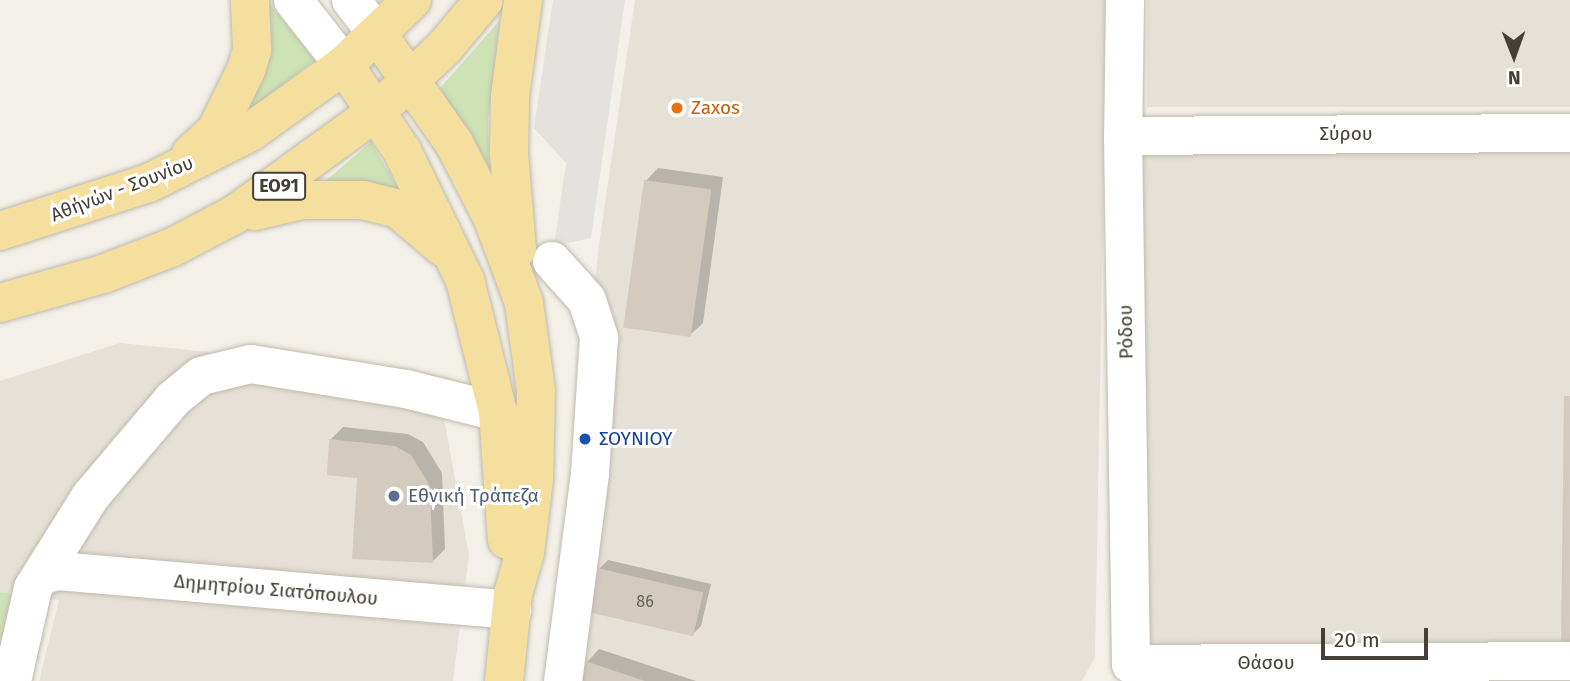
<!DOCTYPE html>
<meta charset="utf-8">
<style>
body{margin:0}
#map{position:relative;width:1570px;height:681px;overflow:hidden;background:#f2f0e8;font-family:"Fira Sans",sans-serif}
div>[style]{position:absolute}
.residential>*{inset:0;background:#e6e1d7;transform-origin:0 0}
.green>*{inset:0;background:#cde3b5}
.parking>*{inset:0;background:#e4e2df}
.shadow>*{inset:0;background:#0003}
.building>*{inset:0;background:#d3cbbe;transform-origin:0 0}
.roads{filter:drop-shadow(0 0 2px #c0baae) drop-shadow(0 0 2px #c0baae)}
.minor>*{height:38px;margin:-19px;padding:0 19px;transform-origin:19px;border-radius:19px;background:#fff}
.major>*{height:38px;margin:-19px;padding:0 19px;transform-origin:19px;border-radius:19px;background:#f5df9e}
.dots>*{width:19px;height:19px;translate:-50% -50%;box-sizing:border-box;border:4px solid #fff;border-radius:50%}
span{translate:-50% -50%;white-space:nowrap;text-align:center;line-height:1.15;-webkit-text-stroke:6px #fff;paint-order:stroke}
.number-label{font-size:16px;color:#686359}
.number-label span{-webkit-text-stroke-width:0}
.shield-label span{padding:2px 5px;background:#fff;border:2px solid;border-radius:5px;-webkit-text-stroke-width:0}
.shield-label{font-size:18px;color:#454037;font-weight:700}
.food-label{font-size:19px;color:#c56008}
.left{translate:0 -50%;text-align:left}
.street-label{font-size:19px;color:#454037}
.transit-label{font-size:19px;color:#164399}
.service-label{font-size:19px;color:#4e5e75}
.north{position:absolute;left:1479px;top:21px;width:70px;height:70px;-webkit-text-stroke:5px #fff;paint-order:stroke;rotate:179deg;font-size:19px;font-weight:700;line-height:28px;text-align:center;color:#454037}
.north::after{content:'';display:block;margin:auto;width:24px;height:32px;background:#454037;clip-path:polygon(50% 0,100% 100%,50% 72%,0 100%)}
.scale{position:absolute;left:1321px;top:628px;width:107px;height:32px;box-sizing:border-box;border:4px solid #454037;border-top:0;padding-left:9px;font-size:21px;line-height:24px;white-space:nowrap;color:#454037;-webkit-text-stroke:5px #fff;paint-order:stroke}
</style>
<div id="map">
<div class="residential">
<i style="clip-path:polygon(635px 0,1107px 0,1095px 657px,1082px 681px,548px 681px,600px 237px)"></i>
<i style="left:1147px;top:0;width:423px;height:107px"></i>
<i style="left:1570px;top:133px;width:515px;height:447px;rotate:90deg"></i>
<i style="clip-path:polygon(120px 343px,436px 375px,469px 555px,453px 681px,39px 681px,59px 600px,0 592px,0 381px)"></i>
</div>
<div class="green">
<i style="clip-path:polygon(269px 3px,315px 60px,232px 123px)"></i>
<i style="clip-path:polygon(500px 20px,488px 121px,490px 181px,440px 88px)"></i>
<i style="clip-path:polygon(371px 142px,402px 195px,324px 182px)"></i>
<i style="clip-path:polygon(0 592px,16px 594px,0 657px)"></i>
</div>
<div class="parking">
<i style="clip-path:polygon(553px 0,625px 0,591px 238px,554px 246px,566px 163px,534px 128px)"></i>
</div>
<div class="shadow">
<i style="clip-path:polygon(658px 168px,723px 177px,703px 323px,690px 335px,646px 181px)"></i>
<i style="clip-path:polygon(343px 427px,408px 434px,423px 442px,442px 473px,445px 549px,433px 561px,330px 440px)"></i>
<i style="clip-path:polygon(608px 560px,711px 584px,701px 626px,692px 635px,599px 569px)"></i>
<i style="clip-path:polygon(599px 649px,696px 681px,580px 681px,587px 662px)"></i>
</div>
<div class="building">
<i style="left:644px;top:180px;width:68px;height:149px;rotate:8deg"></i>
<i style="clip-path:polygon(1564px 396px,1570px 396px,1570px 648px,1561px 648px)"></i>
<i style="clip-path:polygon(329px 439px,395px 446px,411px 455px,430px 486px,433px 563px,352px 559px,357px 478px,327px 475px)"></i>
<i style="left:597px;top:568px;width:109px;height:45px;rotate:13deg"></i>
<i style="clip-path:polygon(585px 661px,645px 681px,578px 681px)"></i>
</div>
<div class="roads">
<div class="minor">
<i style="left:293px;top:0;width:83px;rotate:51.9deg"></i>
<i style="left:351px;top:0;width:44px;rotate:52.4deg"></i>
<i style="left:1125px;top:0;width:136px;rotate:90.8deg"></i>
<i style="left:1123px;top:136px;width:528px;rotate:89.13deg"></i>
<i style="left:1123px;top:136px;width:447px;rotate:-0.4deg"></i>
<i style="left:552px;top:261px;width:52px;rotate:48.1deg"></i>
<i style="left:587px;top:300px;width:40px;rotate:72deg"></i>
<i style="left:599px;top:338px;width:136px;rotate:93.8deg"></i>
<i style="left:590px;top:474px;width:209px;rotate:97.4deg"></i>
<i style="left:42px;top:575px;width:16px;rotate:-14deg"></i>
<i style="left:58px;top:571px;width:456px;rotate:4.9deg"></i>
<i style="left:1131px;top:664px;width:439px;rotate:-0.4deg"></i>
<i style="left:12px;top:681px;width:95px;rotate:-77.3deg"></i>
<i style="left:33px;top:588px;width:107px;rotate:-57.9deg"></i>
<i style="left:90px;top:497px;width:128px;rotate:-49.7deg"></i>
<i style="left:173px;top:399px;width:36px;rotate:-39deg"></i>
<i style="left:201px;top:376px;width:51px;rotate:-13.5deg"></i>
<i style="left:251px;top:364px;width:157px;rotate:9.2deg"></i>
<i style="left:406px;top:389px;width:95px;rotate:14deg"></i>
</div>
<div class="major">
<i style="left:378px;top:35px;width:132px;rotate:54.9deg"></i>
<i style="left:454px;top:143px;width:85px;rotate:62.8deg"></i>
<i style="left:493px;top:219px;width:90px;rotate:69.7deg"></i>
<i style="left:524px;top:303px;width:89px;rotate:82.2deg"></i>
<i style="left:536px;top:391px;width:88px;rotate:91.3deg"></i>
<i style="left:534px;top:479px;width:74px;rotate:97deg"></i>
<i style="left:525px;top:552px;width:44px;rotate:105.9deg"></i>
<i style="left:513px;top:594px;width:87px;rotate:95.9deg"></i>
<i style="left:344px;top:65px;width:104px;rotate:56deg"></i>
<i style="left:402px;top:151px;width:144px;rotate:64deg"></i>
<i style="left:465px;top:280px;width:136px;rotate:76deg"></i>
<i style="left:498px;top:412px;width:128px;rotate:86deg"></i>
<i style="left:191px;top:154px;width:34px;rotate:-43deg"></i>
<i style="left:216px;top:131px;width:68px;rotate:-63.8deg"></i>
<i style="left:246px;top:70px;width:21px;rotate:-73deg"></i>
<i style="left:252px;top:50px;width:50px;rotate:-92.3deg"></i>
<i style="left:255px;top:211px;width:48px;rotate:-13.2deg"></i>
<i style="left:302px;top:200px;width:61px"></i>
<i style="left:363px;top:200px;width:36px;rotate:14deg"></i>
<i style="left:398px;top:209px;width:60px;rotate:40.3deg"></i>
<i style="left:0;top:231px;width:157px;rotate:-17.9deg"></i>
<i style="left:149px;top:183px;width:112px;rotate:-26.6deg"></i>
<i style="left:249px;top:133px;width:117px;rotate:-35.6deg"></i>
<i style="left:344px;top:65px;width:94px;rotate:-43.7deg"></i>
<i style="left:517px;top:249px;width:96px;rotate:-94.8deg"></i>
<i style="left:509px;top:153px;width:57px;rotate:-89deg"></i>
<i style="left:510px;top:96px;width:97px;rotate:-82.3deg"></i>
<i style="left:0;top:303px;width:107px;rotate:-15.7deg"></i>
<i style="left:103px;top:274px;width:75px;rotate:-21.1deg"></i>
<i style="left:173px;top:247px;width:69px;rotate:-27.7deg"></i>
<i style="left:234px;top:215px;width:175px;rotate:-36deg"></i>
<i style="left:376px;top:112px;width:93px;rotate:-43.3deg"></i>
<i style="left:444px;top:48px;width:62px;rotate:-50.2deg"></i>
</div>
</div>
<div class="dots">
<i style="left:677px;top:108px;background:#e8710a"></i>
<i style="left:585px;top:439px;background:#1a4fb4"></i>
<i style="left:394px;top:496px;background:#5c6f8a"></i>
</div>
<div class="number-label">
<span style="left:645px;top:602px">86</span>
</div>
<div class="shield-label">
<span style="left:279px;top:186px">ΕΟ91</span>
</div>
<div class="food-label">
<span class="left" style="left:691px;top:108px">Zaxos</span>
</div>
<div class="street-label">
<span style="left:1346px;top:134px">Σύρου</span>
<span style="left:122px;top:189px;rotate:-21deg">Αθήνών - Σουνίου</span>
<span style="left:1126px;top:332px;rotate:-91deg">Ρόδου</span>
<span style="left:276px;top:590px;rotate:5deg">Δημητρίου Σιατόπουλου</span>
<span style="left:1266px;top:663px">Θάσου</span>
</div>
<div class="transit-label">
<span class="left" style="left:599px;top:439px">ΣΟΥΝΙΟΥ</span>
</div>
<div class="service-label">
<span class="left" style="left:408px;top:496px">Εθνική Τράπεζα</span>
</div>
<div class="north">N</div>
<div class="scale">20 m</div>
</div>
